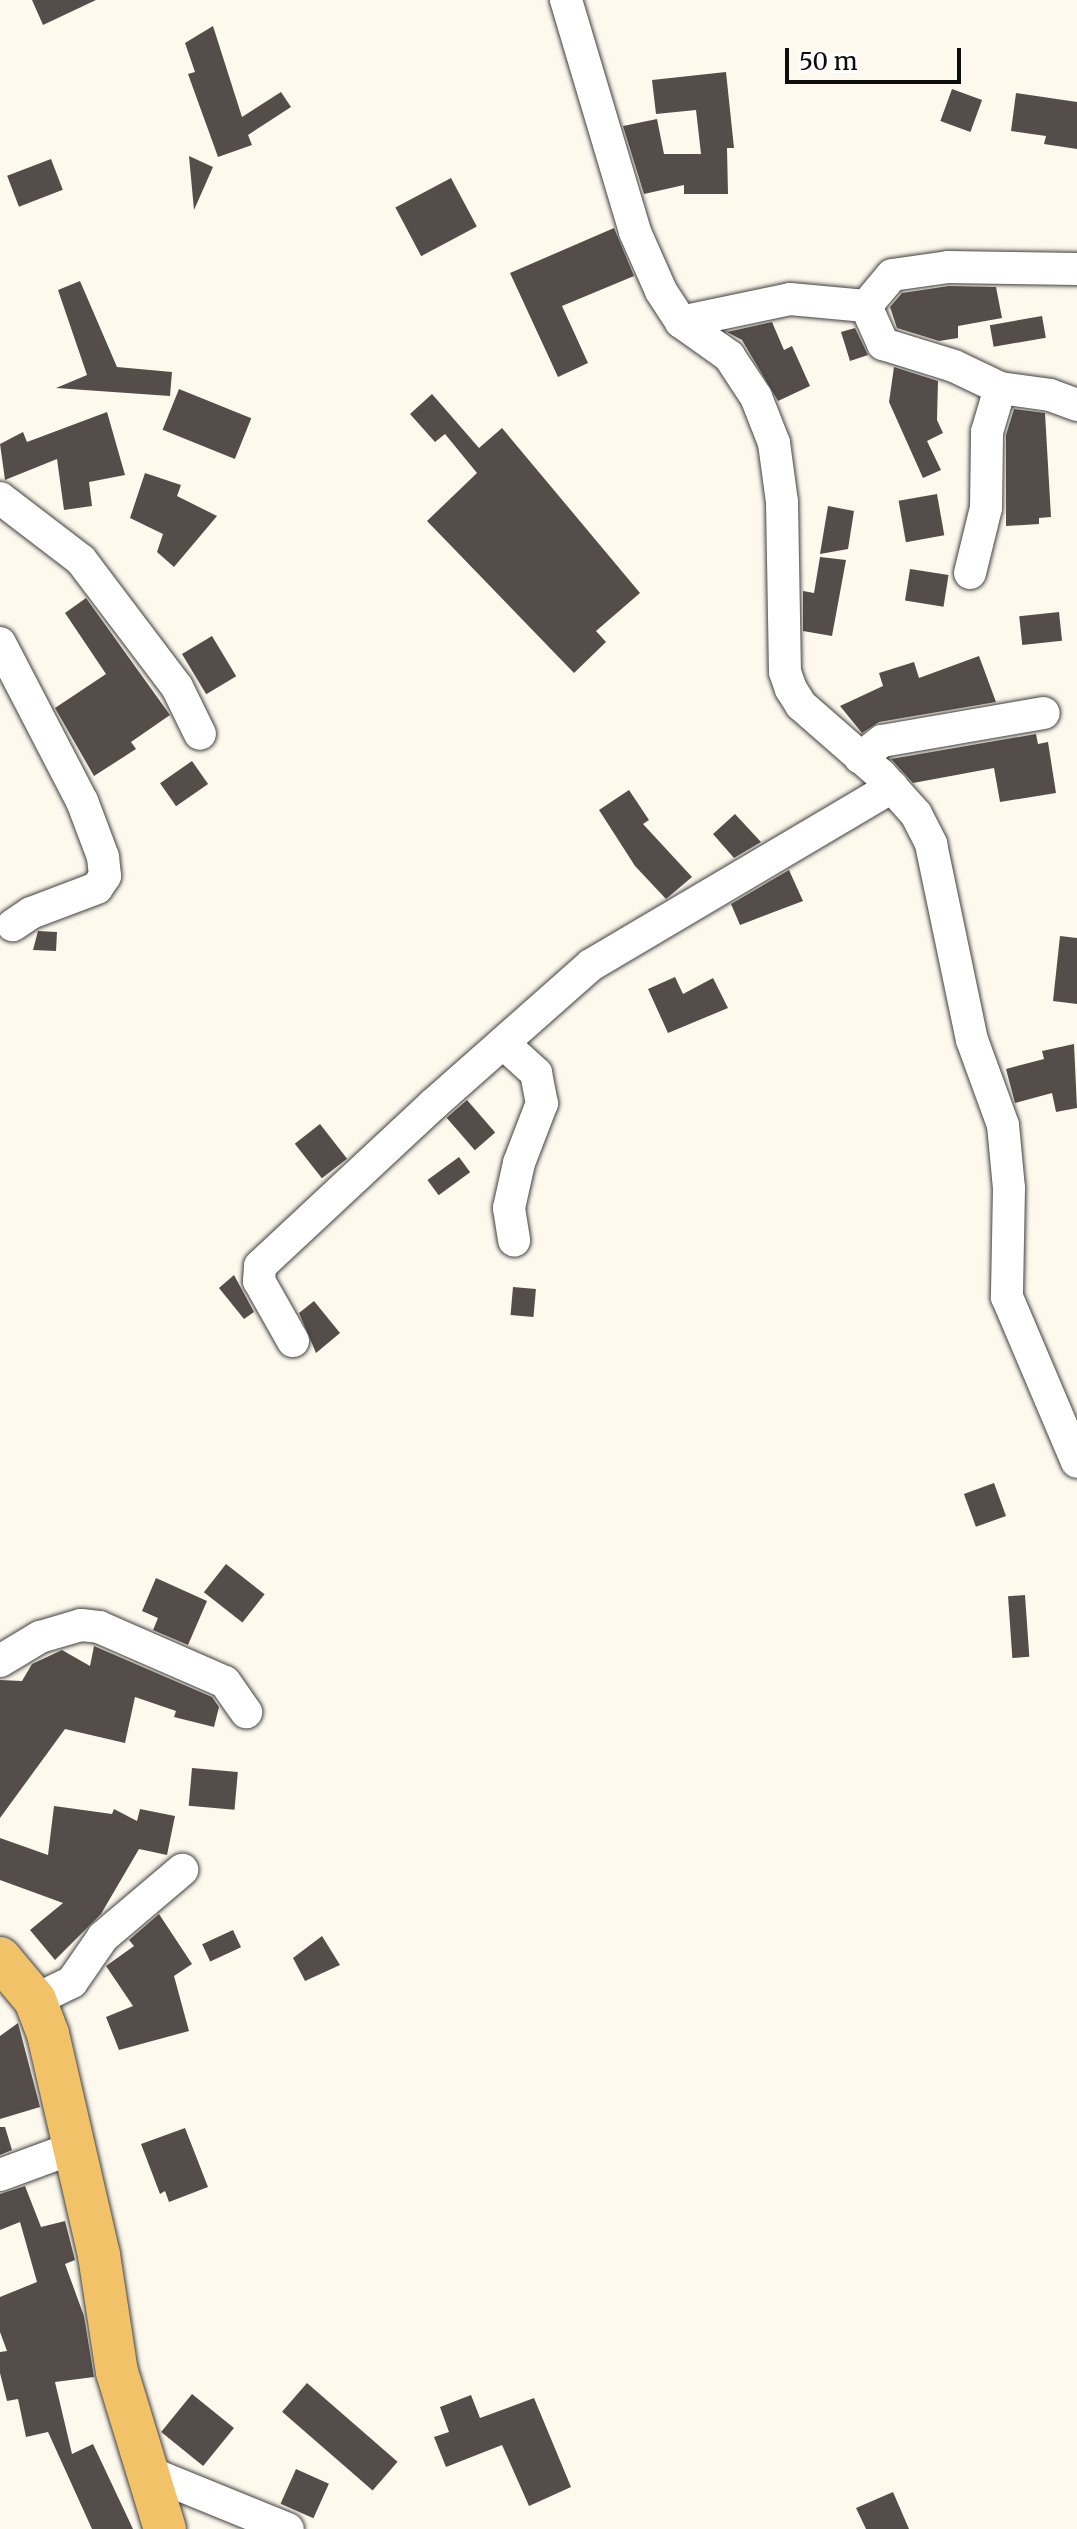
<!DOCTYPE html>
<style>
body{margin:0}
#map{position:relative;width:1077px;height:2529px;overflow:hidden;background:#fef9ed;font-family:Merriweather,serif}
div>[style]{position:absolute}
.building>*{inset:0;background:#554d4a;transform-origin:0 0}
.roads{filter:drop-shadow(0 0 2px #404040) drop-shadow(0 0 2px #404040)}
.minor>*{height:32px;margin:-16px;padding:0 16px;transform-origin:16px;border-radius:16px;background:#fff}
.major>*{height:42px;margin:-21px;padding:0 21px;transform-origin:21px;border-radius:21px;background:#f2c269}
span{translate:-50% -50%;white-space:nowrap;text-align:center;line-height:1.15;-webkit-text-stroke:8px #fff;paint-order:stroke}
.scale{position:absolute;left:785px;top:48px;width:176px;height:36px;box-sizing:border-box;border:4px solid #0d0d0d;border-top:0;padding-left:10px;font-size:24px;line-height:28px;white-space:nowrap;color:#0d0d0d;-webkit-text-stroke:6px #fff;paint-order:stroke}
</style>
<div id="map">
<div class="building">
<i style="clip-path:polygon(32px 0,96px 0,43px 25px)"></i>
<i style="clip-path:polygon(213px 26px,242px 117px,281px 92px,291px 107px,248px 135px,252px 145px,218px 157px,188px 74px,195px 72px,185px 43px)"></i>
<i style="clip-path:polygon(726px 72px,734px 148px,727px 148px,728px 194px,684px 194px,684px 185px,644px 194px,623px 126px,657px 119px,664px 154px,701px 154px,696px 110px,656px 114px,652px 80px)"></i>
<i style="left:952px;top:89px;width:32px;height:34px;rotate:20deg"></i>
<i style="clip-path:polygon(1016px 93px,1077px 102px,1077px 149px,1044px 144px,1046px 136px,1011px 131px)"></i>
<i style="clip-path:polygon(189px 156px,213px 167px,194px 210px)"></i>
<i style="left:51px;top:159px;width:33px;height:47px;rotate:69deg"></i>
<i style="left:451px;top:178px;width:55px;height:63px;rotate:62deg"></i>
<i style="clip-path:polygon(614px 228px,634px 276px,562px 306px,588px 363px,558px 377px,510px 273px)"></i>
<i style="clip-path:polygon(80px 281px,117px 367px,172px 372px,170px 396px,56px 388px,87px 375px,58px 290px)"></i>
<i style="clip-path:polygon(949px 286px,996px 287px,1002px 318px,958px 326px,958px 338px,939px 341px,897px 328px,890px 307px,902px 293px)"></i>
<i style="left:1042px;top:316px;width:22px;height:53px;rotate:80deg"></i>
<i style="clip-path:polygon(772px 322px,784px 350px,792px 346px,810px 386px,778px 401px,742px 340px,727px 332px)"></i>
<i style="clip-path:polygon(855px 328px,868px 355px,850px 361px,841px 332px)"></i>
<i style="clip-path:polygon(894px 367px,938px 381px,937px 420px,943px 433px,927px 441px,941px 470px,923px 478px,889px 402px)"></i>
<i style="left:179px;top:389px;width:78px;height:44px;rotate:22deg"></i>
<i style="clip-path:polygon(432px 394px,479px 448px,502px 428px,640px 593px,596px 631px,606px 642px,574px 673px,427px 521px,477px 473px,445px 434px,435px 442px,410px 414px)"></i>
<i style="clip-path:polygon(1014px 409px,1045px 413px,1051px 517px,1039px 518px,1039px 524px,1006px 526px,1006px 435px)"></i>
<i style="clip-path:polygon(107px 412px,125px 475px,89px 482px,92px 506px,64px 510px,57px 459px,5px 480px,0 444px,23px 432px,27px 442px)"></i>
<i style="clip-path:polygon(145px 473px,181px 485px,177px 496px,217px 516px,174px 567px,157px 552px,163px 534px,130px 518px)"></i>
<i style="left:937px;top:494px;width:42px;height:39px;rotate:80deg"></i>
<i style="clip-path:polygon(828px 506px,854px 511px,848px 549px,820px 554px)"></i>
<i style="clip-path:polygon(820px 557px,846px 560px,832px 636px,803px 631px,803px 591px,814px 593px)"></i>
<i style="left:910px;top:569px;width:39px;height:32px;rotate:9deg"></i>
<i style="clip-path:polygon(86px 598px,170px 715px,131px 742px,136px 749px,94px 776px,55px 708px,106px 674px,65px 613px)"></i>
<i style="left:1059px;top:612px;width:29px;height:40px;rotate:84deg"></i>
<i style="left:212px;top:636px;width:47px;height:35px;rotate:59deg"></i>
<i style="clip-path:polygon(979px 656px,996px 702px,879px 722px,862px 733px,840px 706px,883px 686px,879px 673px,914px 662px,919px 678px)"></i>
<i style="clip-path:polygon(1036px 734px,1038px 744px,1048px 742px,1056px 793px,1000px 802px,994px 768px,913px 783px,891px 759px)"></i>
<i style="left:192px;top:761px;width:28px;height:39px;rotate:55deg"></i>
<i style="clip-path:polygon(629px 790px,649px 820px,643px 824px,692px 877px,666px 899px,635px 866px,599px 810px)"></i>
<i style="clip-path:polygon(735px 814px,761px 842px,734px 858px,713px 834px)"></i>
<i style="clip-path:polygon(789px 870px,803px 901px,740px 925px,731px 904px)"></i>
<i style="clip-path:polygon(38px 931px,57px 932px,56px 951px,33px 950px)"></i>
<i style="clip-path:polygon(1060px 936px,1077px 938px,1077px 1004px,1053px 1001px)"></i>
<i style="clip-path:polygon(675px 977px,683px 994px,713px 978px,728px 1008px,668px 1033px,648px 989px)"></i>
<i style="clip-path:polygon(1074px 1044px,1077px 1108px,1056px 1112px,1052px 1093px,1015px 1103px,1006px 1069px,1044px 1059px,1042px 1051px)"></i>
<i style="left:467px;top:1100px;width:43px;height:27px;rotate:49deg"></i>
<i style="left:320px;top:1124px;width:44px;height:32px;rotate:52deg"></i>
<i style="left:459px;top:1157px;width:19px;height:39px;rotate:54deg"></i>
<i style="clip-path:polygon(234px 1275px,254px 1312px,244px 1319px,219px 1288px)"></i>
<i style="left:513px;top:1287px;width:23px;height:28px;rotate:5deg"></i>
<i style="clip-path:polygon(314px 1301px,340px 1333px,316px 1353px,299px 1313px)"></i>
<i style="left:994px;top:1483px;width:35px;height:32px;rotate:70deg"></i>
<i style="left:226px;top:1564px;width:49px;height:36px;rotate:38deg"></i>
<i style="clip-path:polygon(156px 1578px,207px 1601px,188px 1645px,153px 1630px,158px 1618px,142px 1611px)"></i>
<i style="left:1025px;top:1595px;width:62px;height:17px;rotate:86deg"></i>
<i style="clip-path:polygon(94px 1646px,212px 1697px,219px 1707px,214px 1727px,174px 1717px,176px 1711px,135px 1697px,125px 1743px,65px 1729px,0 1818px,0 1680px,22px 1681px,32px 1664px,62px 1650px,90px 1666px)"></i>
<i style="left:192px;top:1768px;width:46px;height:38px;rotate:5deg"></i>
<i style="clip-path:polygon(54px 1806px,112px 1814px,114px 1809px,137px 1821px,140px 1809px,175px 1816px,167px 1855px,139px 1849px,101px 1914px,55px 1960px,30px 1930px,63px 1903px,0 1880px,0 1838px,48px 1855px)"></i>
<i style="clip-path:polygon(159px 1914px,192px 1964px,174px 1976px,189px 2031px,119px 2050px,106px 2017px,133px 2006px,106px 1966px,134px 1946px,129px 1940px)"></i>
<i style="left:233px;top:1930px;width:19px;height:34px;rotate:65deg"></i>
<i style="clip-path:polygon(322px 1936px,340px 1965px,305px 1981px,293px 1958px)"></i>
<i style="clip-path:polygon(18px 2023px,40px 2107px,0 2119px,0 2036px)"></i>
<i style="clip-path:polygon(0 2127px,5px 2127px,12px 2150px,0 2155px)"></i>
<i style="clip-path:polygon(185px 2128px,208px 2187px,169px 2202px,165px 2191px,160px 2194px,141px 2144px)"></i>
<i style="clip-path:polygon(25px 2186px,41px 2227px,65px 2221px,75px 2260px,65px 2264px,84px 2316px,94px 2377px,55px 2382px,72px 2454px,93px 2444px,133px 2529px,92px 2529px,48px 2432px,26px 2437px,18px 2399px,7px 2401px,0 2373px,0 2352px,7px 2351px,0 2332px,0 2297px,37px 2282px,20px 2222px,0 2230px,0 2194px)"></i>
<i style="left:307px;top:2383px;width:120px;height:38px;rotate:41deg"></i>
<i style="left:192px;top:2394px;width:54px;height:49px;rotate:39deg"></i>
<i style="clip-path:polygon(471px 2395px,480px 2418px,534px 2398px,571px 2487px,529px 2506px,502px 2445px,446px 2467px,434px 2437px,449px 2432px,440px 2407px)"></i>
<i style="left:296px;top:2469px;width:36px;height:38px;rotate:24deg"></i>
<i style="clip-path:polygon(893px 2492px,909px 2529px,866px 2529px,856px 2508px)"></i>
</div>
<div class="roads">
<div class="minor">
<i style="left:566px;top:0;width:242px;rotate:73.4deg"></i>
<i style="left:635px;top:232px;width:64px;rotate:66.2deg"></i>
<i style="left:661px;top:291px;width:37px;rotate:57deg"></i>
<i style="left:681px;top:322px;width:59px;rotate:35.3deg"></i>
<i style="left:729px;top:356px;width:49px;rotate:56.6deg"></i>
<i style="left:756px;top:397px;width:49px;rotate:68.6deg"></i>
<i style="left:774px;top:443px;width:60px;rotate:82.3deg"></i>
<i style="left:782px;top:502px;width:170px;rotate:89deg"></i>
<i style="left:785px;top:672px;width:18px;rotate:71deg"></i>
<i style="left:791px;top:689px;width:19px;rotate:58deg"></i>
<i style="left:801px;top:705px;width:106px;rotate:41.2deg"></i>
<i style="left:881px;top:775px;width:52px;rotate:48.1deg"></i>
<i style="left:916px;top:814px;width:34px;rotate:63deg"></i>
<i style="left:931px;top:844px;width:200px;rotate:78.2deg"></i>
<i style="left:972px;top:1040px;width:90px;rotate:70deg"></i>
<i style="left:1003px;top:1125px;width:63px;rotate:84.6deg"></i>
<i style="left:1009px;top:1188px;width:109px;rotate:91.1deg"></i>
<i style="left:1007px;top:1297px;width:179px;rotate:67deg"></i>
<i style="left:866px;top:306px;width:40px;rotate:-50deg"></i>
<i style="left:892px;top:275px;width:57px;rotate:-8.1deg"></i>
<i style="left:948px;top:267px;width:129px;rotate:0.9deg"></i>
<i style="left:681px;top:322px;width:111px;rotate:-11.9deg"></i>
<i style="left:790px;top:299px;width:76px;rotate:5.3deg"></i>
<i style="left:866px;top:306px;width:42px;rotate:65.9deg"></i>
<i style="left:883px;top:344px;width:74px;rotate:17.2deg"></i>
<i style="left:954px;top:366px;width:51px;rotate:25.6deg"></i>
<i style="left:1000px;top:388px;width:50px;rotate:8deg"></i>
<i style="left:1050px;top:395px;width:29px;rotate:20deg"></i>
<i style="left:0;top:498px;width:102px;rotate:37.4deg"></i>
<i style="left:81px;top:560px;width:159px;rotate:52.9deg"></i>
<i style="left:177px;top:687px;width:52px;rotate:63.9deg"></i>
<i style="left:970px;top:573px;width:67px;rotate:-76.2deg"></i>
<i style="left:986px;top:508px;width:76px;rotate:-89.2deg"></i>
<i style="left:987px;top:432px;width:46px;rotate:-73.5deg"></i>
<i style="left:0;top:643px;width:178px;rotate:62.6deg"></i>
<i style="left:82px;top:801px;width:60px;rotate:69.4deg"></i>
<i style="left:103px;top:857px;width:19px;rotate:84deg"></i>
<i style="left:105px;top:876px;width:14px;rotate:124deg"></i>
<i style="left:97px;top:888px;width:71px;rotate:159.3deg"></i>
<i style="left:31px;top:913px;width:22px;rotate:146deg"></i>
<i style="left:860px;top:758px;width:28px;rotate:-38deg"></i>
<i style="left:882px;top:741px;width:164px;rotate:-9.8deg"></i>
<i style="left:503px;top:1043px;width:45px;rotate:42.3deg"></i>
<i style="left:536px;top:1073px;width:31px;rotate:79deg"></i>
<i style="left:542px;top:1103px;width:64px;rotate:111deg"></i>
<i style="left:519px;top:1163px;width:46px;rotate:102.5deg"></i>
<i style="left:509px;top:1208px;width:33px;rotate:81deg"></i>
<i style="left:293px;top:1341px;width:69px;rotate:-119.5deg"></i>
<i style="left:259px;top:1281px;width:15px;rotate:-86deg"></i>
<i style="left:260px;top:1266px;width:239px;rotate:-43deg"></i>
<i style="left:435px;top:1103px;width:208px;rotate:-41.5deg"></i>
<i style="left:591px;top:965px;width:350px;rotate:-30.6deg"></i>
<i style="left:0;top:1661px;width:47px;rotate:-31deg"></i>
<i style="left:40px;top:1637px;width:43px;rotate:-16.3deg"></i>
<i style="left:81px;top:1625px;width:18px;rotate:6deg"></i>
<i style="left:99px;top:1627px;width:137px;rotate:23.6deg"></i>
<i style="left:225px;top:1682px;width:37px;rotate:55deg"></i>
<i style="left:35px;top:2000px;width:41px;rotate:-25.9deg"></i>
<i style="left:72px;top:1982px;width:55px;rotate:-55.4deg"></i>
<i style="left:103px;top:1937px;width:104px;rotate:-40.3deg"></i>
<i style="left:0;top:2175px;width:78px;rotate:-20.3deg"></i>
<i style="left:148px;top:2472px;width:151px;rotate:22.2deg"></i>
</div>
<div class="major">
<i style="left:0;top:1958px;width:55px;rotate:50.2deg"></i>
<i style="left:35px;top:2000px;width:36px;rotate:69deg"></i>
<i style="left:48px;top:2034px;width:227px;rotate:77deg"></i>
<i style="left:99px;top:2255px;width:118px;rotate:81.3deg"></i>
<i style="left:117px;top:2372px;width:164px;rotate:73deg"></i>
</div>
</div>
<div class="scale">50 m</div>
</div>
